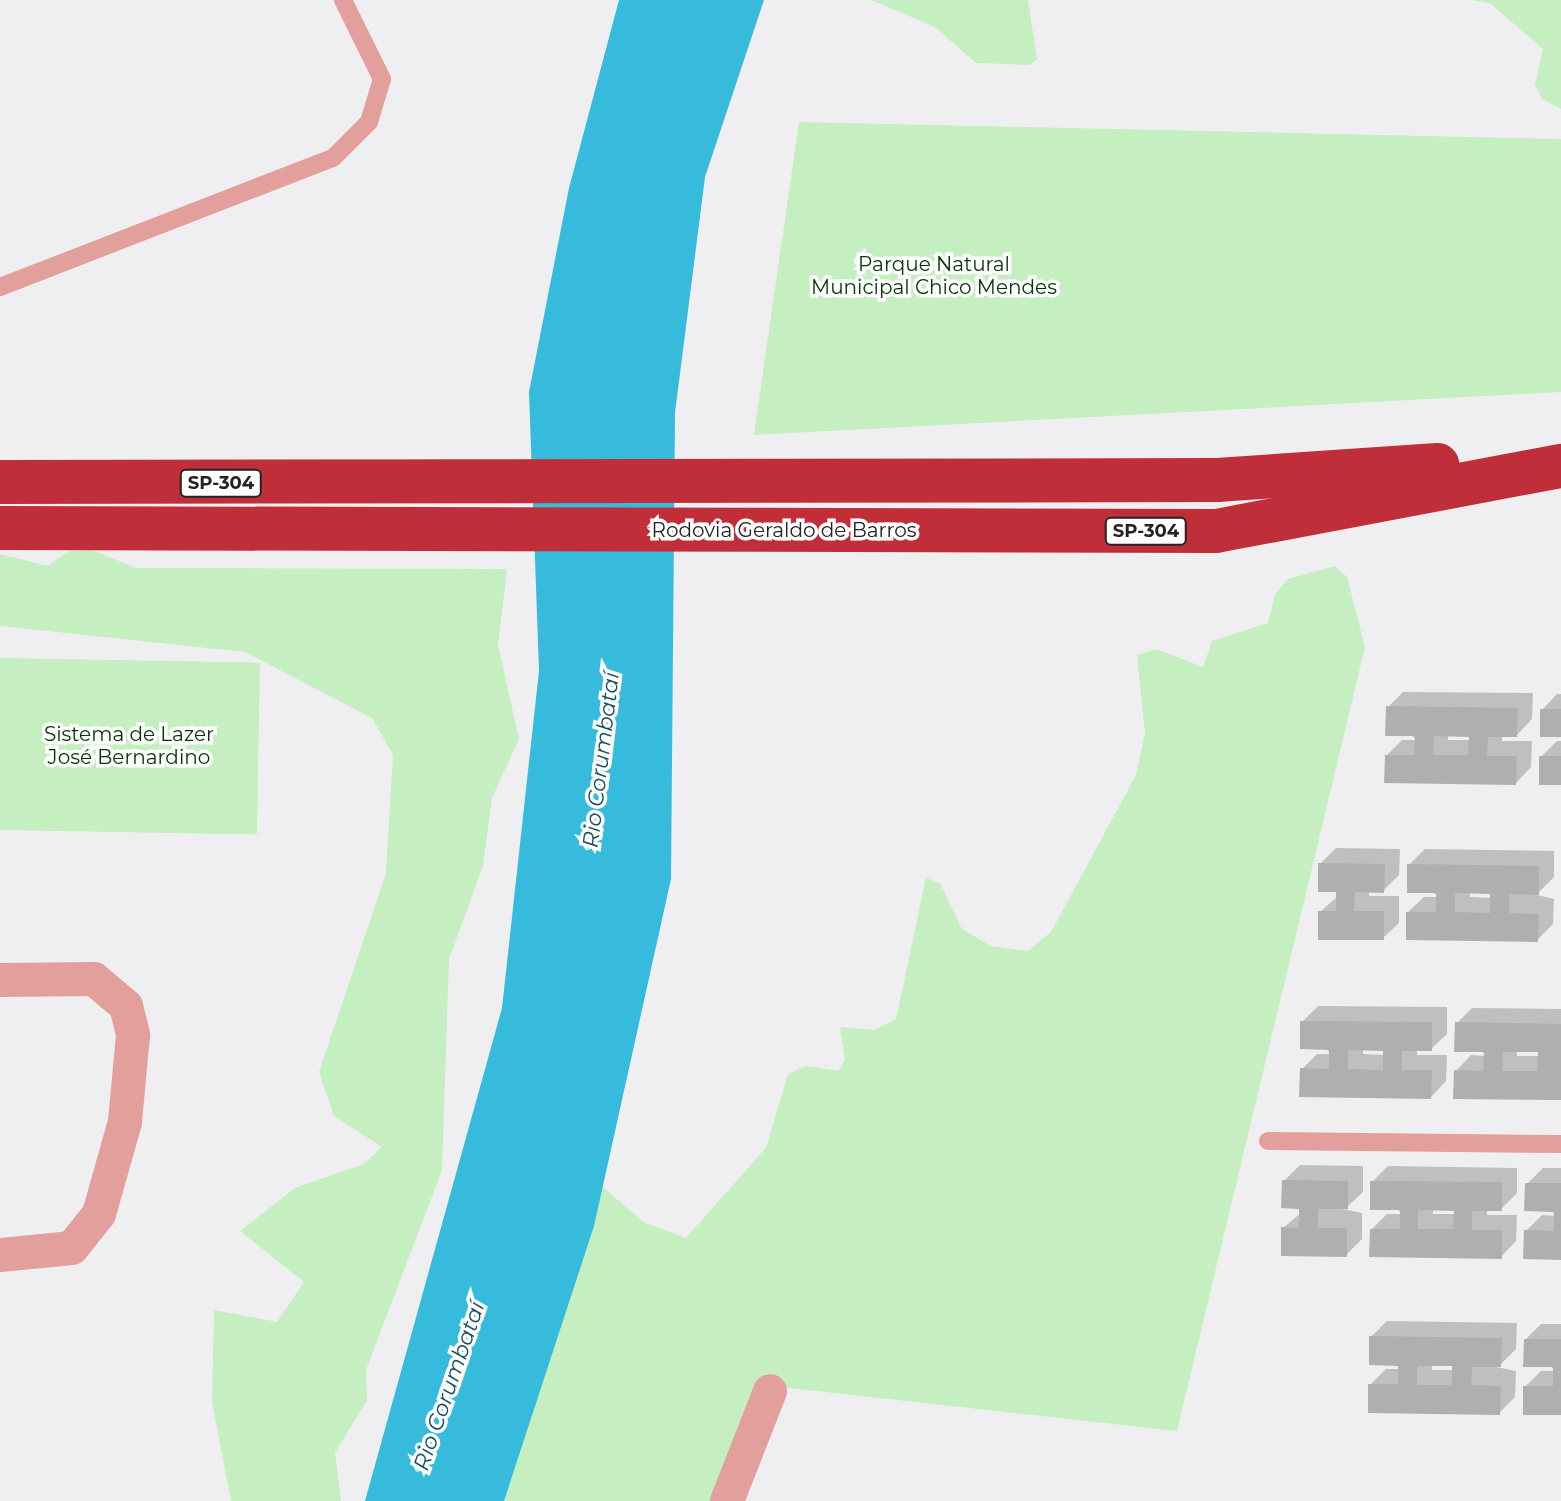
<!DOCTYPE html>
<meta charset="utf-8">
<style>
body{margin:0}
#map{position:relative;width:1561px;height:1501px;overflow:hidden;background:#efeff1;font-family:Montserrat,sans-serif}
div>[style]{position:absolute}
.green>*{inset:0;background:#c5eec1;transform-origin:0 0}
.water>*{inset:0;background:#36bbdd}
.shadow>*{inset:0;background:#0003}
.building>*{inset:0;background:#afafb0;transform-origin:0 0}
.lane>*{height:18px;margin:-9px;padding:0 9px;transform-origin:9px;border-radius:9px;background:#e29f9b}
.street>*{height:34px;margin:-17px;padding:0 17px;transform-origin:17px;border-radius:17px;background:#e29f9b}
.highway>*{height:44px;margin:-22px;padding:0 22px;transform-origin:22px;border-radius:22px;background:#c02f39}
span{translate:-50% -50%;white-space:nowrap;text-align:center;line-height:1.15;-webkit-text-stroke:7px #fff;paint-order:stroke}
.shield-label span{padding:2px 6px;background:#fff;border:2px solid;border-radius:6px;-webkit-text-stroke-width:0}
.shield-label{font-size:18px;color:#222223;font-weight:700}
.park-label{font-size:20px;color:#053504}
.street-label{font-size:20px;color:#222223}
.water-label{font-size:22px;color:#1a505e;font-style:italic}
</style>
<div id="map">
<div class="green">
<i style="clip-path:polygon(871px 0,1028px 0,1037px 59px,1029px 65px,976px 63px,935px 27px)"></i>
<i style="clip-path:polygon(1473px 0,1561px 0,1561px 109px,1542px 99px,1535px 85px,1543px 49px,1491px 4px)"></i>
<i style="clip-path:polygon(799px 122px,1561px 139px,1561px 392px,754px 435px)"></i>
<i style="clip-path:polygon(92px 550px,136px 568px,507px 569px,498px 645px,519px 739px,492px 798px,483px 866px,449px 959px,442px 1170px,366px 1370px,367px 1400px,335px 1453px,341px 1501px,231px 1501px,212px 1402px,214px 1310px,277px 1322px,304px 1282px,240px 1231px,295px 1188px,364px 1164px,382px 1147px,334px 1116px,319px 1072px,386px 873px,393px 755px,372px 718px,245px 652px,0 626px,0 554px,48px 566px,69px 551px)"></i>
<i style="clip-path:polygon(1335px 566px,1347px 577px,1365px 647px,1177px 1431px,762px 1385px,715px 1501px,439px 1501px,578px 1148px,604px 1188px,645px 1223px,686px 1238px,766px 1148px,788px 1074px,805px 1066px,838px 1071px,845px 1060px,840px 1027px,874px 1030px,896px 1019px,926px 878px,940px 883px,962px 929px,991px 946px,1028px 951px,1051px 932px,1136px 775px,1145px 733px,1137px 655px,1156px 649px,1203px 667px,1212px 641px,1268px 623px,1275px 594px,1288px 579px)"></i>
<i style="left:0;top:658px;width:260px;height:172px;rotate:1deg"></i>
</div>
<div class="water">
<i style="clip-path:polygon(619px 0,764px 0,705px 177px,675px 413px,671px 879px,594px 1226px,504px 1501px,365px 1501px,502px 1008px,539px 671px,529px 392px,569px 188px)"></i>
</div>
<div class="shadow">
<i style="clip-path:polygon(evenodd,1403px 692px,1533px 693px,1532px 719px,1517px 735px,1502px 735px,1502px 741px,1532px 741px,1531px 767px,1516px 783px,1387px 755px,1402px 740px,1416px 740px,1388px 707px,1403px 692px,1448px 734px,1471px 735px,1471px 740px,1448px 740px,1448px 734px)"></i>
<i style="clip-path:polygon(1557px 694px,1561px 694px,1561px 736px,1542px 710px)"></i>
<i style="clip-path:polygon(1557px 741px,1561px 741px,1561px 783px,1541px 757px)"></i>
<i style="clip-path:polygon(1336px 848px,1400px 849px,1399px 875px,1383px 891px,1369px 890px,1369px 896px,1399px 896px,1399px 923px,1383px 938px,1320px 912px,1338px 896px,1320px 864px)"></i>
<i style="clip-path:polygon(evenodd,1425px 849px,1554px 851px,1554px 877px,1538px 893px,1524px 892px,1554px 899px,1553px 924px,1537px 940px,1408px 912px,1424px 897px,1438px 897px,1409px 865px,1425px 849px,1470px 892px,1492px 892px,1492px 898px,1470px 897px,1470px 892px)"></i>
<i style="clip-path:polygon(evenodd,1318px 1006px,1447px 1007px,1447px 1034px,1431px 1049px,1417px 1049px,1417px 1055px,1447px 1055px,1446px 1081px,1431px 1097px,1302px 1069px,1317px 1054px,1331px 1054px,1302px 1022px,1318px 1006px,1363px 1048px,1385px 1049px,1385px 1055px,1363px 1054px,1363px 1048px)"></i>
<i style="clip-path:polygon(evenodd,1472px 1008px,1561px 1009px,1561px 1098px,1456px 1071px,1471px 1055px,1486px 1056px,1457px 1023px,1472px 1008px,1517px 1050px,1540px 1050px,1540px 1056px,1517px 1056px,1517px 1050px)"></i>
<i style="clip-path:polygon(1300px 1165px,1363px 1166px,1363px 1192px,1347px 1207px,1333px 1207px,1362px 1213px,1362px 1239px,1346px 1255px,1283px 1228px,1301px 1213px,1284px 1181px)"></i>
<i style="clip-path:polygon(evenodd,1388px 1166px,1517px 1168px,1517px 1193px,1501px 1209px,1487px 1209px,1487px 1215px,1517px 1215px,1516px 1241px,1501px 1257px,1372px 1229px,1387px 1214px,1402px 1214px,1372px 1182px,1388px 1166px,1433px 1209px,1456px 1209px,1456px 1214px,1433px 1214px,1433px 1209px)"></i>
<i style="clip-path:polygon(1543px 1168px,1561px 1168px,1561px 1258px,1526px 1231px,1542px 1215px,1556px 1216px,1527px 1184px)"></i>
<i style="clip-path:polygon(evenodd,1387px 1321px,1517px 1323px,1516px 1349px,1500px 1365px,1486px 1365px,1516px 1371px,1515px 1397px,1499px 1413px,1370px 1385px,1386px 1369px,1400px 1369px,1371px 1337px,1387px 1321px,1432px 1364px,1454px 1364px,1454px 1370px,1432px 1370px,1432px 1364px)"></i>
<i style="clip-path:polygon(1541px 1324px,1561px 1324px,1561px 1413px,1525px 1387px,1541px 1371px,1555px 1371px,1526px 1339px)"></i>
</div>
<div class="building">
<i style="clip-path:polygon(evenodd,1386px 706px,1518px 708px,1517px 737px,1488px 737px,1487px 756px,1517px 756px,1516px 785px,1384px 783px,1385px 755px,1414px 755px,1415px 736px,1385px 736px,1386px 706px,1434px 736px,1469px 737px,1468px 755px,1433px 755px,1434px 736px)"></i>
<i style="left:1540px;top:709px;width:21px;height:28px"></i>
<i style="left:1539px;top:756px;width:22px;height:29px"></i>
<i style="clip-path:polygon(1318px 863px,1385px 864px,1384px 893px,1355px 892px,1354px 911px,1384px 911px,1384px 940px,1318px 940px,1318px 911px,1336px 911px,1336px 892px,1318px 892px)"></i>
<i style="clip-path:polygon(evenodd,1407px 864px,1539px 866px,1539px 895px,1509px 894px,1509px 913px,1539px 914px,1538px 942px,1406px 940px,1406px 912px,1436px 912px,1436px 893px,1407px 893px,1407px 864px,1455px 893px,1490px 894px,1490px 913px,1455px 912px,1455px 893px)"></i>
<i style="clip-path:polygon(evenodd,1300px 1021px,1432px 1022px,1432px 1051px,1402px 1051px,1402px 1070px,1432px 1070px,1431px 1099px,1299px 1097px,1300px 1068px,1329px 1069px,1329px 1050px,1300px 1049px,1300px 1021px,1348px 1050px,1383px 1051px,1383px 1070px,1348px 1069px,1348px 1050px)"></i>
<i style="clip-path:polygon(evenodd,1455px 1022px,1561px 1024px,1561px 1100px,1453px 1099px,1454px 1070px,1483px 1071px,1484px 1052px,1454px 1052px,1455px 1022px,1503px 1052px,1538px 1052px,1537px 1071px,1502px 1071px,1503px 1052px)"></i>
<i style="clip-path:polygon(1282px 1180px,1348px 1181px,1348px 1209px,1318px 1209px,1318px 1228px,1347px 1228px,1347px 1257px,1281px 1256px,1281px 1227px,1299px 1228px,1299px 1209px,1281px 1208px)"></i>
<i style="clip-path:polygon(evenodd,1370px 1181px,1502px 1182px,1502px 1211px,1472px 1211px,1472px 1230px,1502px 1230px,1502px 1259px,1369px 1257px,1370px 1229px,1400px 1229px,1400px 1210px,1370px 1210px,1370px 1181px,1418px 1210px,1454px 1211px,1453px 1229px,1418px 1229px,1418px 1210px)"></i>
<i style="clip-path:polygon(1525px 1183px,1561px 1183px,1561px 1260px,1523px 1259px,1524px 1230px,1554px 1231px,1554px 1212px,1524px 1211px)"></i>
<i style="clip-path:polygon(evenodd,1369px 1336px,1502px 1338px,1501px 1367px,1472px 1367px,1471px 1385px,1501px 1386px,1500px 1415px,1368px 1413px,1368px 1384px,1398px 1384px,1398px 1366px,1369px 1365px,1369px 1336px,1417px 1366px,1452px 1366px,1452px 1385px,1417px 1385px,1417px 1366px)"></i>
<i style="clip-path:polygon(1524px 1339px,1561px 1339px,1561px 1415px,1523px 1415px,1523px 1386px,1553px 1386px,1553px 1367px,1523px 1367px)"></i>
</div>
<div class="lane">
<i style="left:0;top:287px;width:357px;rotate:-21.2deg"></i>
<i style="left:333px;top:158px;width:51px;rotate:-45deg"></i>
<i style="left:369px;top:122px;width:45px;rotate:-73.2deg"></i>
<i style="left:382px;top:79px;width:88px;rotate:-116.3deg"></i>
<i style="left:1268px;top:1141px;width:293px;rotate:0.6deg"></i>
</div>
<div class="street">
<i style="left:0;top:980px;width:94px;rotate:-0.6deg"></i>
<i style="left:94px;top:979px;width:42px;rotate:40.2deg"></i>
<i style="left:126px;top:1006px;width:30px;rotate:76deg"></i>
<i style="left:133px;top:1035px;width:87px;rotate:95.3deg"></i>
<i style="left:125px;top:1122px;width:96px;rotate:105.8deg"></i>
<i style="left:99px;top:1214px;width:43px;rotate:128.5deg"></i>
<i style="left:72px;top:1248px;width:72px;rotate:174.4deg"></i>
<i style="left:727px;top:1501px;width:118px;rotate:-68.6deg"></i>
</div>
<div class="highway">
<i style="left:0;top:482px;width:1217px;rotate:-0.09deg"></i>
<i style="left:1217px;top:480px;width:221px;rotate:-3.9deg"></i>
<i style="left:0;top:528px;width:1216px;rotate:0.14deg"></i>
<i style="left:1216px;top:531px;width:351px;rotate:-10.7deg"></i>
</div>
<div class="shield-label">
<span style="left:221px;top:483px">SP-304</span>
<span style="left:1146px;top:531px">SP-304</span>
</div>
<div class="park-label">
<span style="left:934px;top:276px">Parque Natural<br>Municipal Chico Mendes</span>
<span style="left:129px;top:746px">Sistema de Lazer<br>José Bernardino</span>
</div>
<div class="street-label">
<span style="left:784px;top:530px">Rodovia Geraldo de Barros</span>
</div>
<div class="water-label">
<span style="left:601px;top:760px;rotate:-83deg">Rio Corumbataí</span>
<span style="left:449px;top:1386px;rotate:-71deg">Rio Corumbataí</span>
</div>
</div>
